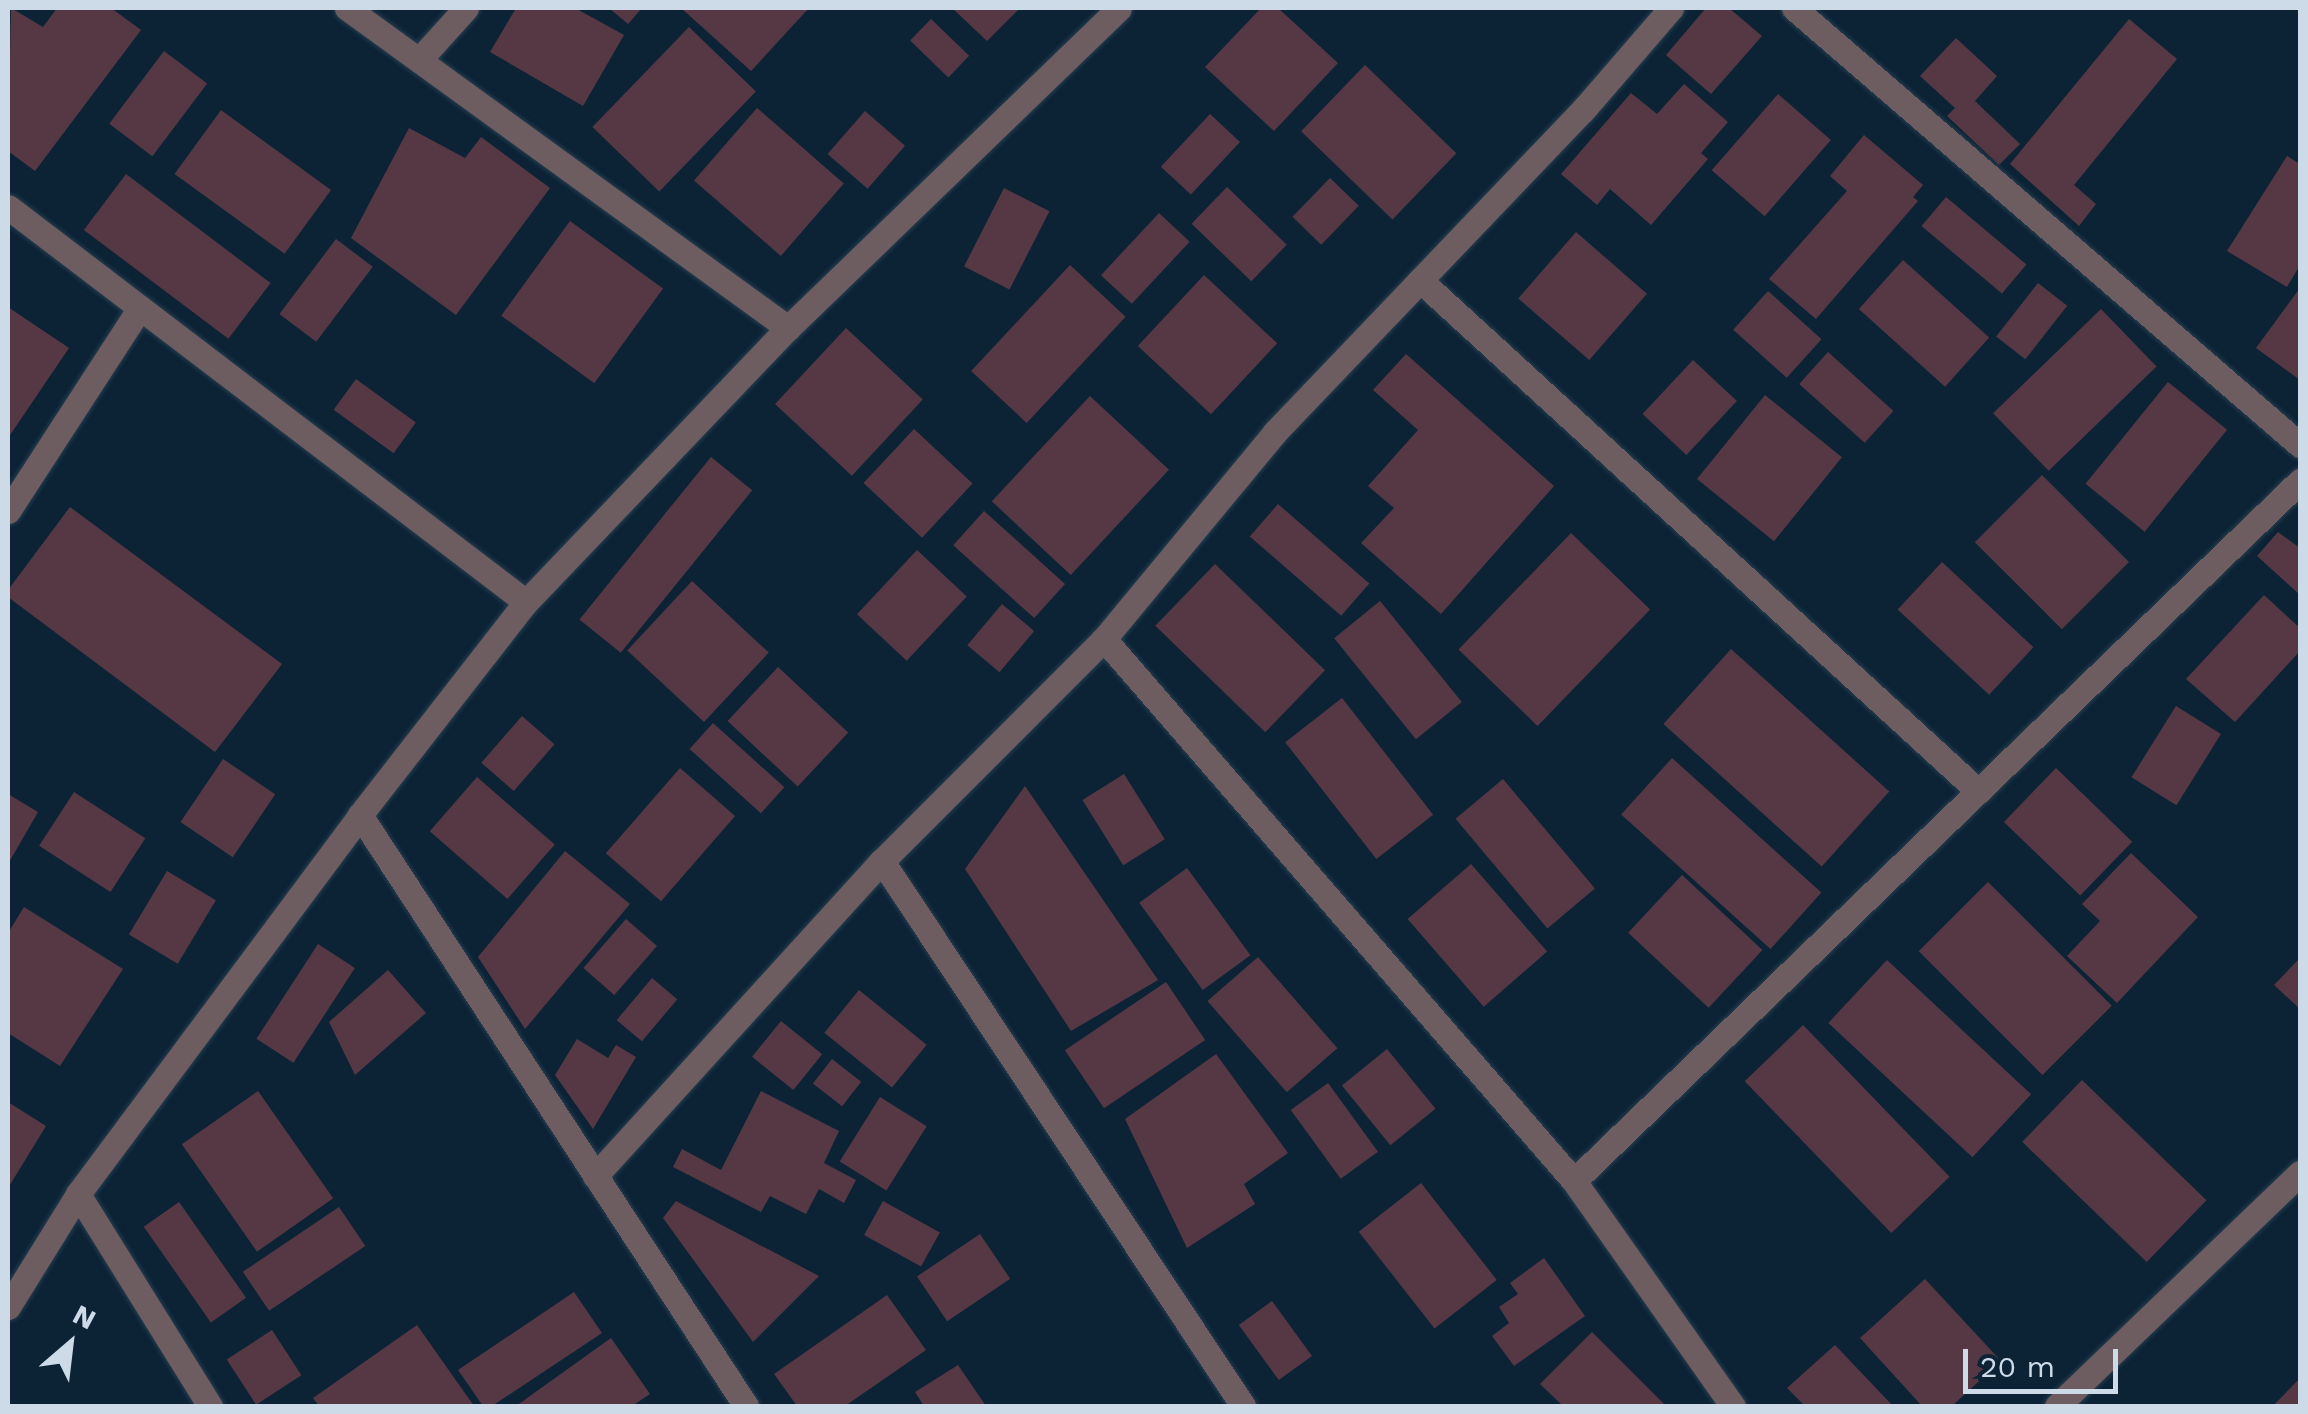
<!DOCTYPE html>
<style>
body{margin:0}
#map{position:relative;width:2308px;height:1414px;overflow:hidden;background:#0c2336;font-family:"Work Sans",sans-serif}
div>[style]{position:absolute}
.building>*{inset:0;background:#563844;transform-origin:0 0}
.roads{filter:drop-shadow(0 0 2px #273d4f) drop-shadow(0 0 2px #273d4f)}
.minor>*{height:25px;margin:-12.5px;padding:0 12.5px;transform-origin:12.5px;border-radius:12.5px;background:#6d5d60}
span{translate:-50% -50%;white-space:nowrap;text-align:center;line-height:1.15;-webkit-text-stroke:8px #0c2336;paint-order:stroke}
.frame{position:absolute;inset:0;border:10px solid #cddbe8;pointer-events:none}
.north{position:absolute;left:20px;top:1294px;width:100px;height:100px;-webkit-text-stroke:8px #0c2336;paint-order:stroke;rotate:28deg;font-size:28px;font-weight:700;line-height:40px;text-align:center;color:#cddbe8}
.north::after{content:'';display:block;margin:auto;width:35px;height:45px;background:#cddbe8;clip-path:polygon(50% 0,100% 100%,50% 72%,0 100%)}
.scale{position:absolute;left:1963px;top:1349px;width:155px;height:45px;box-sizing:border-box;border:5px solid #cddbe8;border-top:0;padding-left:12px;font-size:30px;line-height:35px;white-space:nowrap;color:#cddbe8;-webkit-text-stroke:8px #0c2336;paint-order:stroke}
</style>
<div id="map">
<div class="building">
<i style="clip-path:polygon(11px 8px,43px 27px,57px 8px,111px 8px,141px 30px,35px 171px,8px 151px)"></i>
<i style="clip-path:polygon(516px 8px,575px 8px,624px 35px,583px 106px,490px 52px)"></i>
<i style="clip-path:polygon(609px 8px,642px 8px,628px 24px)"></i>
<i style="clip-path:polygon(681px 8px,809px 8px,751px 71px)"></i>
<i style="clip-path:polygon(952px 8px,1020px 8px,987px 41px)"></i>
<i style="clip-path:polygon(1261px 8px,1278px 8px,1338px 63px,1274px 131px,1205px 67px)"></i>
<i style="clip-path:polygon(1706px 8px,1729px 8px,1762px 36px,1711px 94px,1666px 55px)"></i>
<i style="left:931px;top:19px;width:53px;height:30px;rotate:44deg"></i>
<i style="clip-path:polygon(2129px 19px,2177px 59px,2074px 185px,2096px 204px,2079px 226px,2010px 164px)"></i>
<i style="left:689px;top:27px;width:93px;height:139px;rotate:44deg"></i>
<i style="clip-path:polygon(1956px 38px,1997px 76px,1975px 101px,2020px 144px,1999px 165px,1947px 116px,1955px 108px,1920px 76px)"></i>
<i style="left:164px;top:51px;width:54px;height:91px;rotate:37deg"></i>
<i style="left:1365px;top:65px;width:127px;height:92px;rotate:44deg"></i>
<i style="clip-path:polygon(1684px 84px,1728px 122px,1701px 153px,1708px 159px,1651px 225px,1610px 189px,1597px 205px,1561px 174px,1631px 93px,1657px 114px)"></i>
<i style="left:1778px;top:94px;width:70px;height:101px;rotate:41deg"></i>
<i style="left:757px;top:108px;width:115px;height:96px;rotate:41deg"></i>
<i style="left:221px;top:110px;width:136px;height:79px;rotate:36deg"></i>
<i style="left:865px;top:111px;width:53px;height:57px;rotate:41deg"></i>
<i style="left:1210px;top:114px;width:41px;height:72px;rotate:43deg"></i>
<i style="clip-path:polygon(409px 128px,465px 158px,481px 137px,550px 188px,456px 315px,351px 238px)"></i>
<i style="clip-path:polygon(1864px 135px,1923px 185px,1913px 197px,1918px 201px,1816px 319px,1769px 279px,1847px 191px,1830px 176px)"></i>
<i style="clip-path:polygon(2287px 156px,2300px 164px,2300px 265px,2287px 287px,2227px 251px)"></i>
<i style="left:126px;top:174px;width:181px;height:70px;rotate:37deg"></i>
<i style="left:1330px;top:178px;width:40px;height:54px;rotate:44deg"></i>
<i style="left:1227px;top:187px;width:83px;height:51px;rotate:44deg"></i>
<i style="left:1004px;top:188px;width:51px;height:88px;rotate:27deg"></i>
<i style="left:1946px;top:197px;width:105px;height:38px;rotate:40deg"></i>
<i style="left:1159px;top:213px;width:42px;height:85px;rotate:43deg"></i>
<i style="left:570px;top:221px;width:115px;height:117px;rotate:36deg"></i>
<i style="left:1576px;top:232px;width:94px;height:88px;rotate:41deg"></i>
<i style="left:336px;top:239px;width:46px;height:94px;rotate:37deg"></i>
<i style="left:1903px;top:260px;width:116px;height:66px;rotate:42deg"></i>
<i style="left:1070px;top:265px;width:76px;height:145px;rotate:43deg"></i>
<i style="left:1204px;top:275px;width:100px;height:97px;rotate:43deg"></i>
<i style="left:2038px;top:283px;width:37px;height:68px;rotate:38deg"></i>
<i style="clip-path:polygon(2300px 288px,2300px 380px,2256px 348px)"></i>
<i style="left:1768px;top:291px;width:72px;height:52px;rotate:42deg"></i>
<i style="clip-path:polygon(8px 307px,69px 348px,8px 438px)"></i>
<i style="left:2101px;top:309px;width:80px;height:150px;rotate:46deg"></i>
<i style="left:846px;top:328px;width:105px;height:104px;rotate:43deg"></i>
<i style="left:1828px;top:352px;width:88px;height:43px;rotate:42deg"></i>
<i style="clip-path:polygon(1406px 354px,1554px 486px,1441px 614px,1361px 543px,1394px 508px,1368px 486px,1418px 430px,1373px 390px)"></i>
<i style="left:1693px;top:360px;width:60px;height:74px;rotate:43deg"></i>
<i style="left:356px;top:379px;width:74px;height:38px;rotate:36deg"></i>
<i style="left:2168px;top:382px;width:76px;height:131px;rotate:39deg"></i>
<i style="left:1765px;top:395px;width:99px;height:108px;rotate:39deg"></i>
<i style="left:1090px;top:396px;width:108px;height:144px;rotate:43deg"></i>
<i style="left:914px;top:429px;width:80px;height:74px;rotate:43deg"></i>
<i style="left:711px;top:457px;width:53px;height:209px;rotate:39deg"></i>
<i style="left:2042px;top:475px;width:123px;height:95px;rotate:45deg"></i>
<i style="left:1278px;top:504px;width:121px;height:43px;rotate:41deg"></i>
<i style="clip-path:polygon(70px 507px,282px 664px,215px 752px,8px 597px,8px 590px)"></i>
<i style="left:984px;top:511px;width:109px;height:46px;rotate:42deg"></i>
<i style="clip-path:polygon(2278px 532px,2300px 548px,2300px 595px,2257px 556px)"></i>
<i style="left:1571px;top:533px;width:110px;height:162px;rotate:44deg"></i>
<i style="left:917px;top:550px;width:68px;height:88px;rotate:43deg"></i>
<i style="left:1942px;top:562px;width:125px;height:65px;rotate:43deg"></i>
<i style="left:1215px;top:564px;width:153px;height:86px;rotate:44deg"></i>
<i style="left:692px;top:581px;width:105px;height:95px;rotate:43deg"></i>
<i style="clip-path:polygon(2264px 595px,2300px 628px,2300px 651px,2235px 722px,2186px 679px)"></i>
<i style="left:1380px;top:601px;width:130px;height:59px;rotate:51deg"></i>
<i style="left:1002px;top:604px;width:42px;height:54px;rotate:40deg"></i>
<i style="left:1731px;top:649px;width:213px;height:101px;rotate:42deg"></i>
<i style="left:778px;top:667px;width:96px;height:74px;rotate:43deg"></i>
<i style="left:1342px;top:698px;width:148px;height:72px;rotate:52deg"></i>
<i style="left:2176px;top:706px;width:53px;height:84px;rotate:32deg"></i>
<i style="left:522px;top:716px;width:43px;height:62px;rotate:41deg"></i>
<i style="left:713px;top:723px;width:96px;height:35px;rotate:42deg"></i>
<i style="left:1672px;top:758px;width:201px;height:76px;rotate:42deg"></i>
<i style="left:223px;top:759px;width:63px;height:76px;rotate:34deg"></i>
<i style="left:680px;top:768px;width:73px;height:113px;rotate:41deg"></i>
<i style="left:2056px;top:768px;width:106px;height:75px;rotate:44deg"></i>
<i style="left:1124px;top:774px;width:77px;height:49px;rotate:58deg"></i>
<i style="left:477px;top:777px;width:103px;height:72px;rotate:41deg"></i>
<i style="left:1503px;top:779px;width:143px;height:62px;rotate:50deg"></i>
<i style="clip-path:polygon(1025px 786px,1158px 980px,1071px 1031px,965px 869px)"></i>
<i style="left:74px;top:792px;width:85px;height:64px;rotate:33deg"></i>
<i style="clip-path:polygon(8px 794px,38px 812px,8px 864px)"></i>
<i style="clip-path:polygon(565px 851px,630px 904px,525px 1029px,478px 957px)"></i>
<i style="clip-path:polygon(2131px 853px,2198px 917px,2117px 1003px,2067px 956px,2100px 921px,2082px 904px)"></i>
<i style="left:1471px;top:864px;width:116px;height:84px;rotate:49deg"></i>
<i style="left:1187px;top:868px;width:108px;height:59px;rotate:54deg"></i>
<i style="left:167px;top:871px;width:57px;height:74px;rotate:31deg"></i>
<i style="left:1682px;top:875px;width:110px;height:79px;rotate:43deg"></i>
<i style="left:1988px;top:882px;width:175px;height:98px;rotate:45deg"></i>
<i style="clip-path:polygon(24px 907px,123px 969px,60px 1066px,8px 1033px,8px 933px)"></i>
<i style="left:626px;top:919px;width:41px;height:65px;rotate:41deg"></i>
<i style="left:318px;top:944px;width:44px;height:113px;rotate:33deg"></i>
<i style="left:1258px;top:957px;width:121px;height:67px;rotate:49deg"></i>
<i style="clip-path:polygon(2300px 958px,2300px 1009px,2274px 985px)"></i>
<i style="left:1887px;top:960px;width:197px;height:86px;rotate:43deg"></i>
<i style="clip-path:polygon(388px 970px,426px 1013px,355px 1075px,329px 1022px)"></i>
<i style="left:652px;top:978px;width:33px;height:55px;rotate:40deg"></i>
<i style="left:1166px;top:982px;width:70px;height:122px;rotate:56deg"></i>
<i style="left:859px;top:990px;width:87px;height:55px;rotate:39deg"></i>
<i style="left:781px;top:1021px;width:53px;height:46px;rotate:39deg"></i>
<i style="left:1803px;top:1025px;width:211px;height:81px;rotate:46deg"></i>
<i style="clip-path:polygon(577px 1039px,608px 1058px,616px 1045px,636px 1057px,593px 1129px,555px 1075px)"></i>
<i style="left:1387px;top:1049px;width:77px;height:58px;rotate:51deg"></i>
<i style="clip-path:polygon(1216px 1054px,1288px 1153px,1244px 1184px,1255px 1204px,1187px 1248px,1125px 1119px)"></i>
<i style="left:832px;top:1059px;width:37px;height:31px;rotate:38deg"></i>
<i style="left:2082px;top:1080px;width:173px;height:86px;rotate:44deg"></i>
<i style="left:1328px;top:1083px;width:85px;height:46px;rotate:54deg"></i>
<i style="left:258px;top:1091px;width:131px;height:93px;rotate:55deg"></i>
<i style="clip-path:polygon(761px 1091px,839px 1131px,824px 1163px,856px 1180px,844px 1203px,819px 1189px,806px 1214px,770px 1196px,761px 1212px,673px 1167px,682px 1149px,721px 1170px)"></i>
<i style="left:880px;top:1097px;width:55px;height:76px;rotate:32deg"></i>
<i style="clip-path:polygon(8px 1102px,46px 1126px,8px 1188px)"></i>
<i style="left:1421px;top:1183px;width:123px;height:79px;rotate:52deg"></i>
<i style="clip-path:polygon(676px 1201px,819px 1276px,753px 1342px,663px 1218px)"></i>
<i style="left:883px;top:1201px;width:65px;height:39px;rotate:29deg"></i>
<i style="left:179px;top:1202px;width:117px;height:43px;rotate:55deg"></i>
<i style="left:339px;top:1207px;width:47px;height:116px;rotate:56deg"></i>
<i style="left:980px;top:1234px;width:54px;height:76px;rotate:56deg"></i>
<i style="clip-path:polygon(1544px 1258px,1585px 1316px,1514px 1366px,1492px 1336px,1509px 1323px,1499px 1307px,1518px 1294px,1510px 1283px)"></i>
<i style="clip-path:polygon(1925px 1279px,2001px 1361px,1952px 1406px,1922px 1406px,1860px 1338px)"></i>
<i style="clip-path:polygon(574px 1292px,602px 1333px,492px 1406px,483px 1406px,458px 1370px)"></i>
<i style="clip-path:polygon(887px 1295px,926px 1350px,845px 1406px,797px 1406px,774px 1374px)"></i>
<i style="left:1272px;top:1301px;width:68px;height:41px;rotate:54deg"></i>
<i style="clip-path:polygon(417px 1325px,474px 1406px,319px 1406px,313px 1398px)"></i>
<i style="left:272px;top:1330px;width:54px;height:54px;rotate:57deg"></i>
<i style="clip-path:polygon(1592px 1332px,1666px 1406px,1563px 1406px,1540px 1384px)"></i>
<i style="clip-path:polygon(611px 1338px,650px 1394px,632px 1406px,516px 1406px)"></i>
<i style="clip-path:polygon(1835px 1345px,1893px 1406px,1805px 1406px,1787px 1388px)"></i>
<i style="clip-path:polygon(958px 1365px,986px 1406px,924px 1406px,915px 1392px)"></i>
<i style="clip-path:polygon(2300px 1378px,2300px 1406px,2273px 1406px)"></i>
</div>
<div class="roads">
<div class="minor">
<i style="left:347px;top:8px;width:545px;rotate:35.97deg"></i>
<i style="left:1794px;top:8px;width:669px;rotate:40.82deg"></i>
<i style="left:419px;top:60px;width:70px;rotate:-47.9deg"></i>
<i style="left:8px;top:207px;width:651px;rotate:37.33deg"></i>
<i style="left:1420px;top:280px;width:757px;rotate:42.48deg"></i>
<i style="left:8px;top:511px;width:242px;rotate:-57deg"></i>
<i style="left:1104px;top:639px;width:717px;rotate:49.07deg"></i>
<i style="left:1574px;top:1181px;width:276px;rotate:54.8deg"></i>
<i style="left:360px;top:815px;width:706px;rotate:56.85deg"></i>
<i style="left:882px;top:861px;width:654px;rotate:56.48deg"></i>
<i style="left:595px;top:1176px;width:426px;rotate:-47.7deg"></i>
<i style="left:882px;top:861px;width:314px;rotate:-45deg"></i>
<i style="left:1104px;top:639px;width:268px;rotate:-50.4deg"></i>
<i style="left:1275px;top:432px;width:446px;rotate:-46.3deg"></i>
<i style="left:1583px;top:110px;width:135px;rotate:-49.2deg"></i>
<i style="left:1574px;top:1181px;width:1009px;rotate:-43.96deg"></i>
<i style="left:78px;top:1194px;width:250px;rotate:58.1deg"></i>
<i style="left:8px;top:1307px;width:133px;rotate:-58.2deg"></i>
<i style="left:78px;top:1194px;width:472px;rotate:-53.3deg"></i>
<i style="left:360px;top:815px;width:270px;rotate:-52.1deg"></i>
<i style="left:526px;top:602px;width:379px;rotate:-46.3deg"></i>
<i style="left:788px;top:328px;width:460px;rotate:-44deg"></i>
<i style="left:2057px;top:1406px;width:337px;rotate:-43.8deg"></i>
</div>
</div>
<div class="frame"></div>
<div class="north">N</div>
<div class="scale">20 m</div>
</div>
